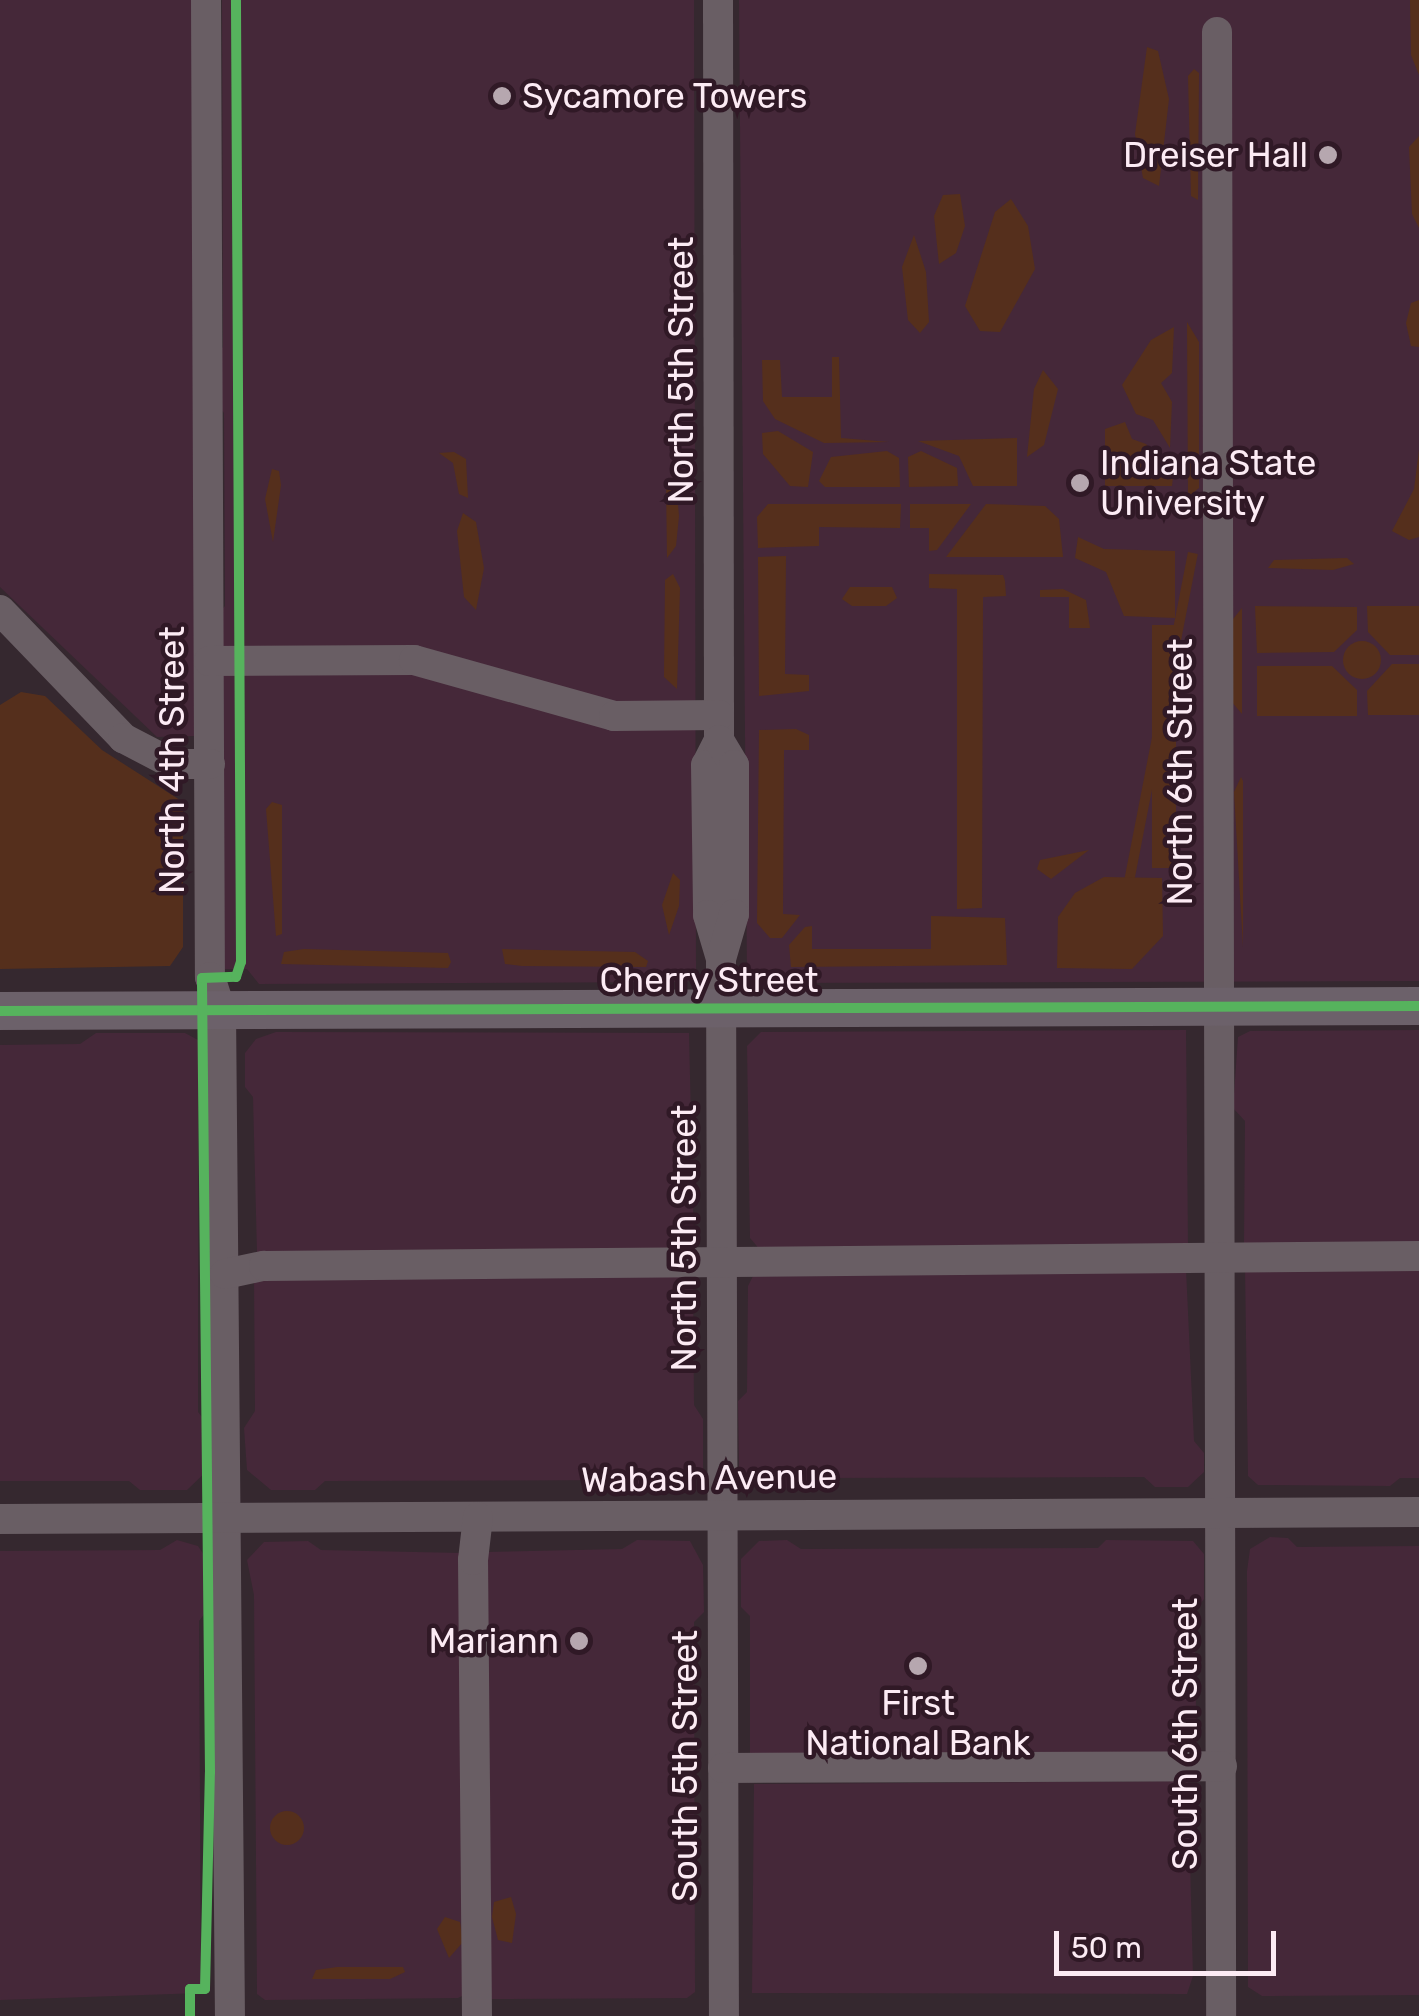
<!DOCTYPE html>
<style>
body{margin:0}
#map{position:relative;width:1419px;height:2016px;overflow:hidden;background:#35282f;font-family:Rubik,sans-serif}
div>[style]{position:absolute}
.built>*{inset:0;background:#452839}
.green>*{inset:0;background:#552f1c;transform-origin:0 0}
.round{border-radius:50%}
.minor>*{height:30px;margin:-15px;padding:0 15px;transform-origin:15px;border-radius:15px;background:#695e64}
.major>*{height:38px;margin:-19px;padding:0 19px;transform-origin:19px;border-radius:19px;background:#6c616a}
.cycleway>*{height:10px;margin:-5px;padding:0 5px;transform-origin:5px;border-radius:5px;background:#56b35d}
.dots>*{width:28px;height:28px;translate:-50% -50%;box-sizing:border-box;border:5px solid #301926;border-radius:50%}
span{translate:-50% -50%;white-space:nowrap;text-align:center;line-height:1.15;-webkit-text-stroke:9px #301926;paint-order:stroke}
.poi-label{font-size:35px;color:#fcebf4}
.left{translate:0 -50%;text-align:left}
.right{translate:-100% -50%;text-align:right}
.street-label{font-size:35px;color:#fcebf4}
.scale{position:absolute;left:1054px;top:1931px;width:222px;height:45px;box-sizing:border-box;border:5px solid #fcebf4;border-top:0;padding-left:12px;font-size:30px;line-height:35px;white-space:nowrap;color:#fcebf4;-webkit-text-stroke:8px #301926;paint-order:stroke}
</style>
<div id="map">
<div class="built">
<i style="clip-path:polygon(0 0,197px 0,195px 736px,157px 737px,0 587px)"></i>
<i style="clip-path:polygon(222px 0,694px 0,696px 974px,687px 982px,259px 984px,247px 969px,219px 969px,215px 617px,225px 606px,224px 413px,215px 401px,215px 356px,223px 347px)"></i>
<i style="clip-path:polygon(739px 0,1419px 0,1419px 981px,767px 983px,747px 977px)"></i>
<i style="clip-path:polygon(1186px 1030px,1188px 1245px,761px 1251px,750px 1238px,747px 1046px,761px 1032px)"></i>
<i style="clip-path:polygon(1419px 1030px,1419px 1247px,1244px 1243px,1245px 1121px,1233px 1108px,1238px 1037px,1250px 1031px)"></i>
<i style="clip-path:polygon(276px 1032px,689px 1033px,694px 1248px,257px 1253px,253px 1097px,245px 1087px,245px 1053px,256px 1039px)"></i>
<i style="clip-path:polygon(96px 1033px,185px 1033px,198px 1040px,198px 1412px,206px 1422px,209px 1469px,187px 1490px,140px 1490px,129px 1481px,0 1481px,0 1045px,80px 1044px)"></i>
<i style="clip-path:polygon(1419px 1265px,1419px 1478px,1400px 1478px,1390px 1486px,1258px 1485px,1248px 1476px,1245px 1268px)"></i>
<i style="clip-path:polygon(1186px 1269px,1194px 1441px,1204px 1453px,1204px 1472px,1188px 1487px,1155px 1487px,1144px 1477px,811px 1478px,801px 1488px,761px 1488px,739px 1470px,738px 1401px,747px 1392px,748px 1286px,754px 1274px)"></i>
<i style="clip-path:polygon(693px 1276px,694px 1405px,703px 1419px,703px 1468px,688px 1486px,637px 1489px,625px 1480px,325px 1481px,315px 1490px,271px 1490px,247px 1470px,244px 1428px,255px 1411px,254px 1278px)"></i>
<i style="clip-path:polygon(1270px 1537px,1288px 1538px,1297px 1547px,1419px 1546px,1419px 1995px,1262px 1996px,1248px 1987px,1247px 1571px,1250px 1549px)"></i>
<i style="clip-path:polygon(177px 1540px,198px 1546px,208px 1561px,209px 1608px,199px 1621px,201px 1993px,0 2000px,0 1551px,160px 1550px)"></i>
<i style="clip-path:polygon(637px 1540px,690px 1541px,703px 1565px,704px 1612px,694px 1622px,695px 1992px,687px 1998px,491px 1999px,485px 1552px,622px 1549px)"></i>
<i style="clip-path:polygon(787px 1540px,801px 1549px,1098px 1548px,1106px 1540px,1193px 1541px,1204px 1554px,1204px 1599px,1194px 1611px,1197px 1756px,750px 1754px,750px 1616px,741px 1607px,741px 1559px,759px 1541px)"></i>
<i style="clip-path:polygon(308px 1541px,321px 1550px,462px 1553px,464px 1995px,458px 1998px,265px 2000px,257px 1994px,254px 1595px,247px 1560px,264px 1542px)"></i>
<i style="clip-path:polygon(1188px 1781px,1193px 1976px,1187px 1994px,752px 1993px,754px 1784px)"></i>
</div>
<div class="green">
<i style="clip-path:polygon(1410px 0,1419px 0,1419px 75px,1411px 55px)"></i>
<i style="clip-path:polygon(1147px 47px,1158px 51px,1169px 99px,1159px 186px,1143px 178px,1135px 134px)"></i>
<i style="clip-path:polygon(1194px 69px,1199px 73px,1198px 200px,1191px 196px,1188px 76px)"></i>
<i style="clip-path:polygon(1419px 136px,1419px 228px,1412px 214px,1409px 147px)"></i>
<i style="clip-path:polygon(960px 194px,965px 226px,956px 253px,939px 264px,934px 216px,943px 195px)"></i>
<i style="clip-path:polygon(1011px 199px,1028px 226px,1035px 269px,1000px 332px,980px 331px,965px 306px,995px 212px)"></i>
<i style="clip-path:polygon(914px 235px,926px 272px,929px 322px,920px 333px,908px 320px,902px 267px)"></i>
<i style="clip-path:polygon(1419px 300px,1419px 347px,1411px 346px,1406px 323px,1411px 303px)"></i>
<i style="clip-path:polygon(1187px 322px,1199px 342px,1199px 488px,1188px 497px)"></i>
<i style="clip-path:polygon(1174px 327px,1172px 373px,1161px 383px,1172px 402px,1170px 448px,1153px 420px,1136px 414px,1122px 385px,1151px 340px)"></i>
<i style="clip-path:polygon(832px 357px,839px 357px,841px 438px,889px 442px,824px 443px,775px 419px,763px 401px,762px 360px,780px 360px,782px 397px,832px 397px)"></i>
<i style="clip-path:polygon(1043px 370px,1058px 389px,1044px 445px,1027px 457px,1034px 389px)"></i>
<i style="clip-path:polygon(1125px 422px,1132px 439px,1146px 444px,1173px 477px,1172px 486px,1105px 486px,1105px 429px)"></i>
<i style="clip-path:polygon(778px 431px,813px 452px,808px 487px,790px 486px,763px 454px,762px 433px)"></i>
<i style="clip-path:polygon(1017px 438px,1017px 486px,973px 486px,959px 456px,918px 441px)"></i>
<i style="clip-path:polygon(1419px 450px,1419px 537px,1409px 540px,1392px 531px,1414px 489px)"></i>
<i style="clip-path:polygon(887px 451px,899px 458px,900px 487px,825px 487px,819px 481px,831px 457px)"></i>
<i style="clip-path:polygon(921px 451px,957px 468px,958px 486px,909px 487px,908px 457px)"></i>
<i style="clip-path:polygon(454px 452px,466px 459px,468px 498px,459px 494px,453px 463px,439px 453px)"></i>
<i style="clip-path:polygon(272px 469px,279px 471px,281px 485px,273px 542px,265px 499px)"></i>
<i style="clip-path:polygon(666px 479px,676px 482px,679px 516px,676px 546px,667px 558px)"></i>
<i style="clip-path:polygon(768px 504px,901px 504px,900px 528px,819px 527px,819px 546px,758px 548px,757px 517px)"></i>
<i style="clip-path:polygon(910px 504px,971px 504px,937px 550px,929px 551px,929px 528px,910px 528px)"></i>
<i style="clip-path:polygon(986px 504px,1045px 506px,1059px 519px,1063px 557px,946px 557px)"></i>
<i style="clip-path:polygon(463px 513px,476px 522px,484px 568px,476px 610px,464px 597px,457px 531px)"></i>
<i style="clip-path:polygon(1078px 537px,1104px 549px,1175px 551px,1175px 618px,1124px 616px,1106px 572px,1075px 558px)"></i>
<i style="left:1188px;top:552px;width:10px;height:393px;rotate:11deg"></i>
<i style="clip-path:polygon(786px 556px,785px 674px,809px 675px,809px 691px,759px 696px,758px 557px)"></i>
<i style="clip-path:polygon(1347px 558px,1354px 564px,1333px 570px,1268px 568px,1274px 560px)"></i>
<i style="clip-path:polygon(673px 574px,680px 588px,677px 689px,664px 677px,665px 580px)"></i>
<i style="clip-path:polygon(929px 574px,1003px 575px,1005px 581px,1006px 596px,983px 597px,982px 908px,957px 909px,957px 589px,929px 588px)"></i>
<i style="clip-path:polygon(850px 587px,892px 587px,897px 598px,886px 606px,852px 606px,842px 599px)"></i>
<i style="clip-path:polygon(1063px 589px,1086px 600px,1090px 628px,1069px 628px,1069px 597px,1040px 597px,1040px 590px)"></i>
<i style="clip-path:polygon(1255px 606px,1357px 607px,1357px 630px,1334px 652px,1257px 653px)"></i>
<i style="clip-path:polygon(1367px 606px,1419px 606px,1419px 655px,1390px 655px,1368px 632px)"></i>
<i style="clip-path:polygon(1242px 608px,1242px 714px,1231px 701px,1229px 624px)"></i>
<i style="left:1152px;top:625px;width:24px;height:243px"></i>
<i class="round" style="left:1343px;top:641px;width:38px;height:38px"></i>
<i style="clip-path:polygon(1392px 664px,1419px 664px,1419px 715px,1368px 715px,1367px 691px)"></i>
<i style="clip-path:polygon(1257px 666px,1332px 666px,1357px 690px,1357px 716px,1257px 716px)"></i>
<i style="clip-path:polygon(21px 692px,45px 696px,102px 750px,183px 802px,183px 947px,170px 966px,0 969px,0 705px)"></i>
<i style="clip-path:polygon(796px 729px,809px 735px,809px 750px,784px 750px,783px 914px,800px 915px,782px 938px,770px 938px,757px 923px,759px 730px)"></i>
<i style="clip-path:polygon(1241px 777px,1243px 781px,1243px 947px,1234px 792px)"></i>
<i style="clip-path:polygon(272px 802px,282px 805px,282px 934px,276px 936px,266px 809px)"></i>
<i style="clip-path:polygon(1089px 850px,1051px 879px,1037px 869px,1040px 860px)"></i>
<i style="clip-path:polygon(673px 873px,680px 880px,679px 906px,669px 935px,662px 905px)"></i>
<i style="clip-path:polygon(1104px 877px,1162px 878px,1163px 936px,1132px 969px,1057px 968px,1058px 917px,1075px 893px)"></i>
<i style="clip-path:polygon(931px 916px,1005px 918px,1007px 965px,791px 967px,789px 945px,805px 927px,812px 926px,812px 949px,931px 949px)"></i>
<i style="clip-path:polygon(304px 949px,448px 953px,451px 962px,448px 968px,281px 964px,284px 952px)"></i>
<i style="clip-path:polygon(502px 949px,635px 952px,648px 961px,646px 967px,522px 966px,505px 964px)"></i>
<i class="round" style="left:270px;top:1811px;width:34px;height:34px"></i>
<i style="clip-path:polygon(511px 1897px,516px 1914px,512px 1943px,498px 1940px,492px 1917px,494px 1902px)"></i>
<i style="clip-path:polygon(445px 1917px,460px 1922px,463px 1942px,449px 1958px,437px 1929px)"></i>
<i style="clip-path:polygon(337px 1967px,403px 1967px,405px 1972px,390px 1979px,312px 1979px,316px 1970px)"></i>
</div>
<div class="minor">
<i style="left:206px;top:0;width:977px;rotate:89.77deg"></i>
<i style="left:210px;top:977px;width:35px;rotate:72deg"></i>
<i style="left:221px;top:1010px;width:1006px;rotate:89.49deg"></i>
<i style="left:718px;top:0;width:740px;rotate:89.92deg"></i>
<i style="left:719px;top:740px;width:28px;rotate:117deg"></i>
<i style="left:706px;top:765px;width:150px;rotate:89.2deg"></i>
<i style="left:708px;top:915px;width:46px;rotate:73.5deg"></i>
<i style="left:721px;top:959px;width:1057px;rotate:89.84deg"></i>
<i style="left:1217px;top:32px;width:1984px;rotate:89.88deg"></i>
<i style="left:0;top:610px;width:178px;rotate:46.1deg"></i>
<i style="left:123px;top:738px;width:56px;rotate:27.5deg"></i>
<i style="left:173px;top:764px;width:37px"></i>
<i style="left:209px;top:661px;width:205px;rotate:-0.3deg"></i>
<i style="left:414px;top:660px;width:208px;rotate:15.6deg"></i>
<i style="left:614px;top:716px;width:105px;rotate:-0.5deg"></i>
<i style="left:719px;top:740px;width:29px;rotate:59deg"></i>
<i style="left:734px;top:765px;width:149px;rotate:90deg"></i>
<i style="left:734px;top:914px;width:47px;rotate:106.1deg"></i>
<i style="left:225px;top:1274px;width:40px;rotate:-12deg"></i>
<i style="left:264px;top:1266px;width:1155px;rotate:-0.5deg"></i>
<i style="left:0;top:1519px;width:1419px;rotate:-0.28deg"></i>
<i style="left:723px;top:1768px;width:499px;rotate:-0.2deg"></i>
<i style="left:477px;top:2016px;width:456px;rotate:-90.5deg"></i>
<i style="left:473px;top:1560px;width:43px;rotate:-83.4deg"></i>
</div>
<div class="major">
<i style="left:0;top:1011px;width:1419px;rotate:-0.2deg"></i>
</div>
<div class="cycleway">
<i style="left:0;top:1011px;width:1419px;rotate:-0.2deg"></i>
<i style="left:190px;top:2016px;width:27px;rotate:-90deg"></i>
<i style="left:190px;top:1989px;width:15px"></i>
<i style="left:205px;top:1989px;width:217px;rotate:-88.7deg"></i>
<i style="left:210px;top:1772px;width:794px;rotate:-90.58deg"></i>
<i style="left:202px;top:978px;width:34px;rotate:-2deg"></i>
<i style="left:236px;top:977px;width:16px;rotate:-72deg"></i>
<i style="left:241px;top:962px;width:962px;rotate:-90.3deg"></i>
</div>
<div class="dots">
<i style="left:502px;top:96px;background:#b6a7af"></i>
<i style="left:1328px;top:155px;background:#b6a7af"></i>
<i style="left:1080px;top:483px;background:#b6a7af"></i>
<i style="left:579px;top:1641px;background:#b6a7af"></i>
<i style="left:918px;top:1666px;background:#b6a7af"></i>
</div>
<div class="poi-label">
<span class="left" style="left:522px;top:96px">Sycamore Towers</span>
<span class="right" style="left:1308px;top:155px">Dreiser Hall</span>
<span class="left" style="left:1100px;top:483px">Indiana State<br>University</span>
<span class="right" style="left:559px;top:1641px">Mariann</span>
<span style="left:918px;top:1723px">First<br>National Bank</span>
</div>
<div class="street-label">
<span style="left:681px;top:370px;rotate:-90deg">North 5th Street</span>
<span style="left:172px;top:760px;rotate:-90deg">North 4th Street</span>
<span style="left:1180px;top:772px;rotate:-90deg">North 6th Street</span>
<span style="left:709px;top:980px">Cherry Street</span>
<span style="left:684px;top:1238px;rotate:-90deg">North 5th Street</span>
<span style="left:709px;top:1478px;rotate:-1deg">Wabash Avenue</span>
<span style="left:1185px;top:1734px;rotate:-90deg">South 6th Street</span>
<span style="left:685px;top:1766px;rotate:-90deg">South 5th Street</span>
</div>
<div class="scale">50 m</div>
</div>
